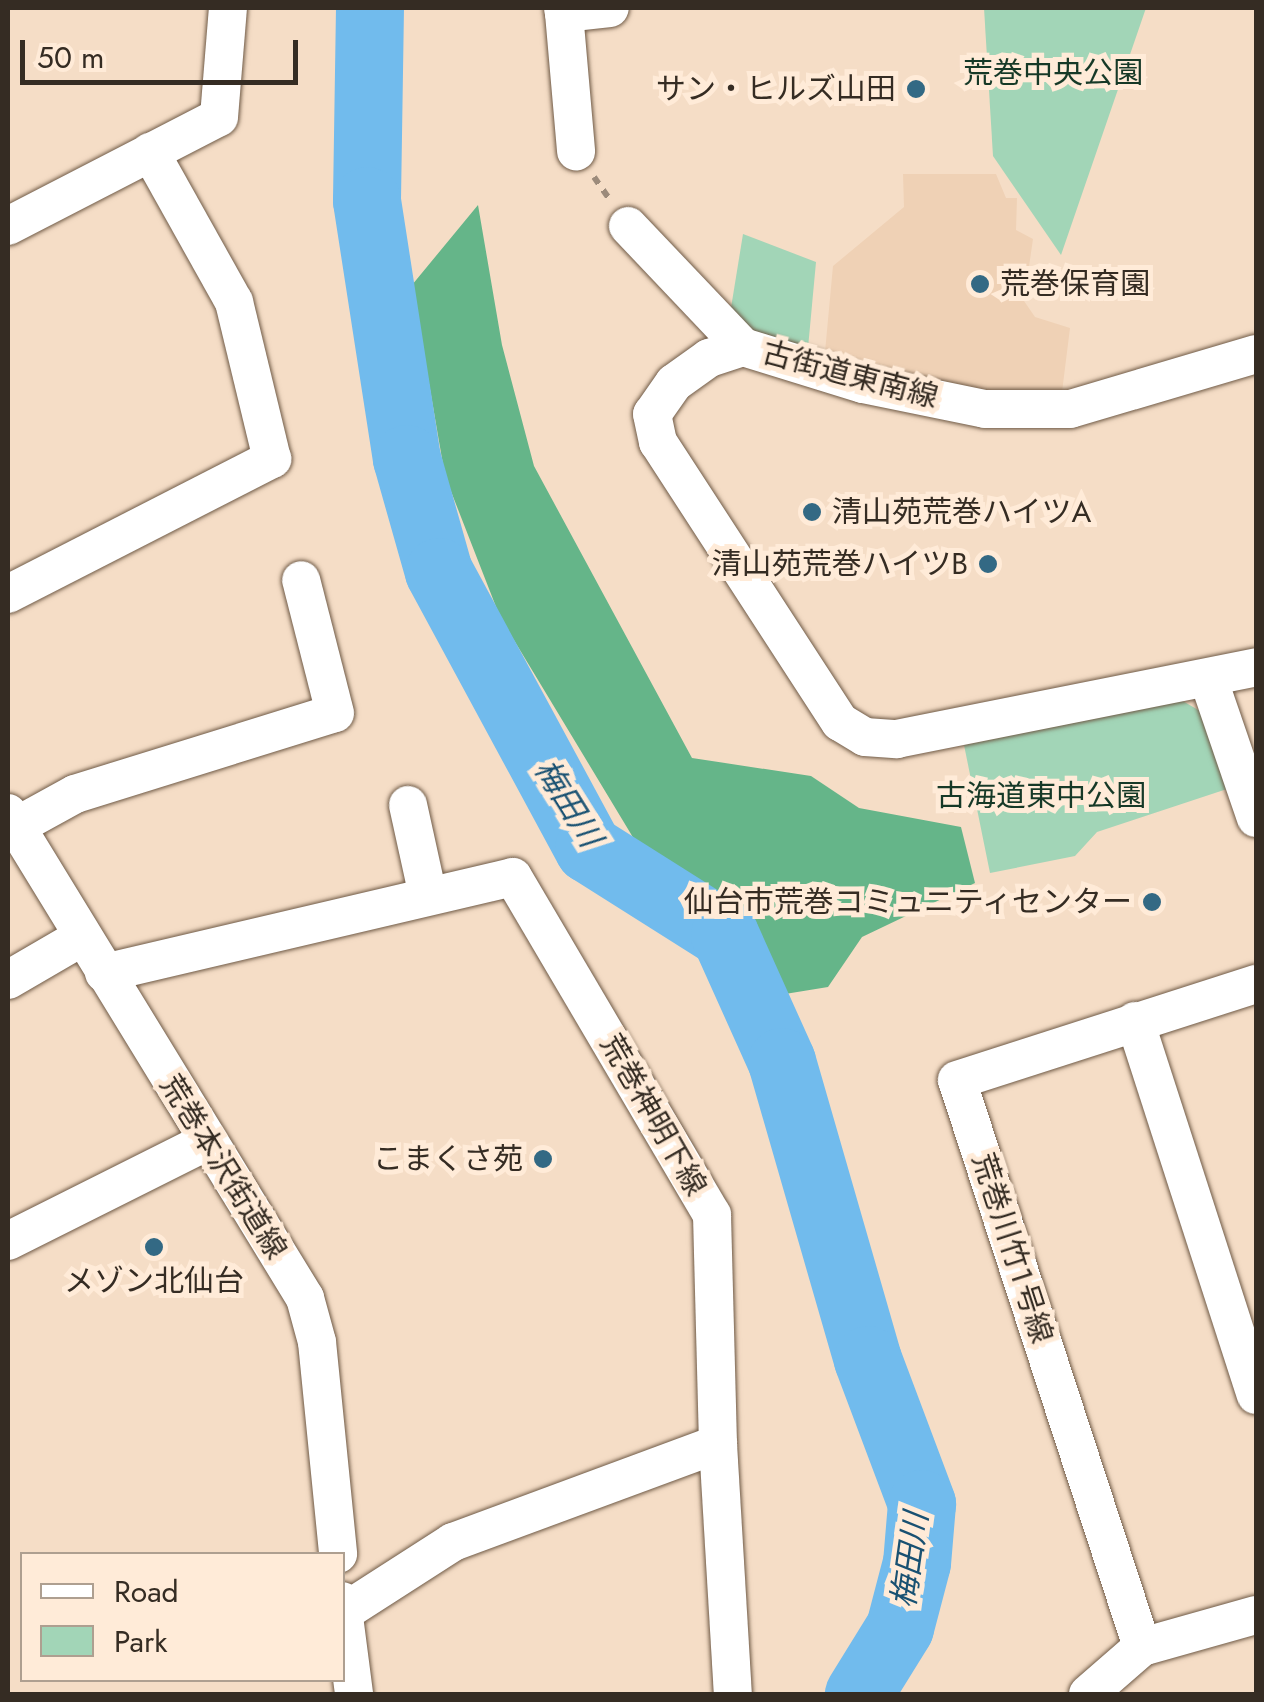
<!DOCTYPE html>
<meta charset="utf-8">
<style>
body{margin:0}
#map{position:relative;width:1264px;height:1702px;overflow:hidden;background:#f5ddc6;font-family:Jost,"Noto Sans JP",sans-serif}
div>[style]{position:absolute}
.built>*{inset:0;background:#efd1b5}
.green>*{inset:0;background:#a2d5b7}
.forest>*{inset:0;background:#65b589}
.river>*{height:68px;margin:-34px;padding:0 34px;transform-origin:34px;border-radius:34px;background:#71bbed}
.path>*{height:6px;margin-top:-3px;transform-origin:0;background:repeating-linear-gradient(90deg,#9c8b7b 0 8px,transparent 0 16px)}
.roads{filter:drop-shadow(0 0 2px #6f5a46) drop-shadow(0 0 2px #6f5a46)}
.minor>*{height:38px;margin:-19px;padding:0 19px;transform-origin:19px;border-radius:19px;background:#fff}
.dots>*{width:28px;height:28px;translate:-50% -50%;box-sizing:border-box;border:5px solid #ffebd8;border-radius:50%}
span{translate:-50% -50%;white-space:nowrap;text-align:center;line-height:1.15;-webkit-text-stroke:10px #ffebd8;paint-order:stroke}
.park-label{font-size:30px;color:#163927}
.poi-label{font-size:30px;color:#352c23}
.right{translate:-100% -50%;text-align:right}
.left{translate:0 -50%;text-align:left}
.street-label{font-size:30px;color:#352c23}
.water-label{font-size:32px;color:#195172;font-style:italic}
.frame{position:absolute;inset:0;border:10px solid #352c23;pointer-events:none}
.legend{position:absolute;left:20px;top:1552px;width:325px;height:130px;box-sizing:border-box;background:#ffebd8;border:2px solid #ae9f90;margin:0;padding:12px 18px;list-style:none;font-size:30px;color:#352c23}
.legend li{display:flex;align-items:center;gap:20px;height:50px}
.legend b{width:50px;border:2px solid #ae9f90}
.scale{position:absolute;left:20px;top:40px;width:278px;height:45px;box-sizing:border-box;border:5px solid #352c23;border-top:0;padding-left:12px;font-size:30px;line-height:35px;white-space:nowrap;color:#352c23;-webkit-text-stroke:8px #ffebd8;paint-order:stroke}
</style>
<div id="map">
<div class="built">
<i style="clip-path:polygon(903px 174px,996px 174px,1006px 198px,1017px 198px,1016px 230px,1033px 239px,1024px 301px,1035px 317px,1070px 328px,1062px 392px,971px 396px,900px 381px,825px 352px,833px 266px,904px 207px)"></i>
</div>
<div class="green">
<i style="clip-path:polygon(984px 8px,1146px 8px,1061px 255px,993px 156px)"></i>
<i style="clip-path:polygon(743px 234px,816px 262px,808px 348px,738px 329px,730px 314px)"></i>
<i style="clip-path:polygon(1181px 700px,1200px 711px,1227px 789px,1097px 832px,1075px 856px,990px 873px,964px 745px)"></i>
</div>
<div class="forest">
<i style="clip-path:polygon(478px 205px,502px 345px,534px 466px,692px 758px,811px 776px,859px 808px,961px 827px,975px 883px,862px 937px,828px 987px,785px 994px,748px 911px,637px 844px,500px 617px,445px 476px,412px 285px)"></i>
</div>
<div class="river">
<i style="left:370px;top:8px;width:193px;rotate:90.9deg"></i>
<i style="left:367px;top:201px;width:261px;rotate:81.2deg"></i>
<i style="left:407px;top:459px;width:117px;rotate:74.2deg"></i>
<i style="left:439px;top:572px;width:315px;rotate:61.6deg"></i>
<i style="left:589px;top:849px;width:161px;rotate:32.3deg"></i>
<i style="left:725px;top:935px;width:139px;rotate:65.8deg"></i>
<i style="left:782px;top:1062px;width:310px;rotate:73.9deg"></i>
<i style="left:868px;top:1360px;width:154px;rotate:69.4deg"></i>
<i style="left:922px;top:1504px;width:59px;rotate:94.8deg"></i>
<i style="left:917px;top:1563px;width:67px;rotate:104.7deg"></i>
<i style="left:900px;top:1628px;width:78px;rotate:121.8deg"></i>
</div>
<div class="path">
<i style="left:594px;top:177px;width:28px;rotate:55deg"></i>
</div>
<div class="roads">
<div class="minor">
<i style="left:563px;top:8px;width:5px;rotate:79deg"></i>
<i style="left:564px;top:13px;width:46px;rotate:-6.2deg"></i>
<i style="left:564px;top:13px;width:139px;rotate:85deg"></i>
<i style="left:8px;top:226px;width:237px;rotate:-27.3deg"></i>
<i style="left:219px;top:117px;width:109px;rotate:-85.3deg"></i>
<i style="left:628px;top:226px;width:167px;rotate:46.5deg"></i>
<i style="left:1256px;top:354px;width:194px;rotate:163.5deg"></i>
<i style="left:1070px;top:409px;width:85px;rotate:180deg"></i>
<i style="left:985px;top:409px;width:125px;rotate:-168.4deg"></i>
<i style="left:863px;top:384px;width:126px;rotate:-162.9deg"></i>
<i style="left:743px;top:347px;width:36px;rotate:162deg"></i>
<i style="left:709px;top:358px;width:43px;rotate:144.5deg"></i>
<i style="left:674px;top:383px;width:38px;rotate:125deg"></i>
<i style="left:652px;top:414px;width:29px;rotate:78deg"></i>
<i style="left:658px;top:442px;width:334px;rotate:57deg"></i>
<i style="left:840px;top:722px;width:29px;rotate:31deg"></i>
<i style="left:865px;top:737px;width:32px;rotate:4deg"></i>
<i style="left:897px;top:739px;width:366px;rotate:-11.3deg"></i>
<i style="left:8px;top:594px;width:297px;rotate:-27.1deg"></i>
<i style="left:272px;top:459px;width:162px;rotate:-103.6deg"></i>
<i style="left:234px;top:302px;width:172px;rotate:-119.2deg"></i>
<i style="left:1208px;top:678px;width:148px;rotate:71.1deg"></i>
<i style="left:408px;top:805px;width:93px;rotate:77.6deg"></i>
<i style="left:8px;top:813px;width:569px;rotate:58.52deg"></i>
<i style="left:305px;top:1298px;width:46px;rotate:74.7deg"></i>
<i style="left:317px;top:1342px;width:213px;rotate:84.3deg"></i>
<i style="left:15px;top:827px;width:68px;rotate:-28.8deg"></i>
<i style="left:75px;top:794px;width:272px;rotate:-17.3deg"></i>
<i style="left:335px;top:713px;width:137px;rotate:-104.3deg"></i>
<i style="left:104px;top:973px;width:420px;rotate:-13.2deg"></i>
<i style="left:513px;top:877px;width:392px;rotate:59.5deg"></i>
<i style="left:712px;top:1215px;width:229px;rotate:88.5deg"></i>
<i style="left:718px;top:1444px;width:283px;rotate:159.7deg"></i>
<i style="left:453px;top:1542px;width:130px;rotate:147.3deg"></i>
<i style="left:8px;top:980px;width:86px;rotate:-30.2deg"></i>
<i style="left:1135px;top:1021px;width:393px;rotate:72.1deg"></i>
<i style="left:8px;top:1241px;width:221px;rotate:-26.6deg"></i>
<i style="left:718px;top:1444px;width:250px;rotate:86.6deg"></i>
<i style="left:342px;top:1601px;width:94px;rotate:82.6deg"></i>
<i style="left:1142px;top:1647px;width:118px;rotate:-15.7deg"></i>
<i style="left:1088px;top:1694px;width:72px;rotate:-41deg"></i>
<i style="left:1142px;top:1647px;width:596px;rotate:-108.07deg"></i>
<i style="left:957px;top:1080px;width:314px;rotate:-17.8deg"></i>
</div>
</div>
<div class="dots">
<i style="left:916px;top:89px;background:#336984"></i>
<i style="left:980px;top:284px;background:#336984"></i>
<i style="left:812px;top:512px;background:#336984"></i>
<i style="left:988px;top:564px;background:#336984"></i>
<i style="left:1152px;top:902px;background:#336984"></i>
<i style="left:543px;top:1159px;background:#336984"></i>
<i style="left:154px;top:1247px;background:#336984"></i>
</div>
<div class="park-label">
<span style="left:1053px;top:73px">荒巻中央公園</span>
<span style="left:1041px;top:796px">古海道東中公園</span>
</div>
<div class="poi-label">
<span class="right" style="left:896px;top:89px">サン・ヒルズ山田</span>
<span class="left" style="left:1000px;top:284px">荒巻保育園</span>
<span class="left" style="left:832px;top:512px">清山苑荒巻ハイツA</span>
<span class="right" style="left:968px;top:564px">清山苑荒巻ハイツB</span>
<span class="right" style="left:1132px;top:902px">仙台市荒巻コミュニティセンター</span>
<span class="right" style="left:523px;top:1159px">こまくさ苑</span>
<span style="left:154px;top:1281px">メゾン北仙台</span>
</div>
<div class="street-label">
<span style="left:850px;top:375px;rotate:15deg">古街道東南線</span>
<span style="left:653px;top:1115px;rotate:60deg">荒巻神明下線</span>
<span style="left:223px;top:1167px;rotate:58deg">荒巻本沢街道線</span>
<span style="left:1012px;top:1248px;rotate:72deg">荒巻川竹１号線</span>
</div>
<div class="water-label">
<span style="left:568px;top:803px;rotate:58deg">梅田川</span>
<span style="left:910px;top:1560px;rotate:-82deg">梅田川</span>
</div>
<div class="frame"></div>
<ul class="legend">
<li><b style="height:12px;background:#fff"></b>Road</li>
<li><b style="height:28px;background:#a2d5b7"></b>Park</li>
</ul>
<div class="scale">50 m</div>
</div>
